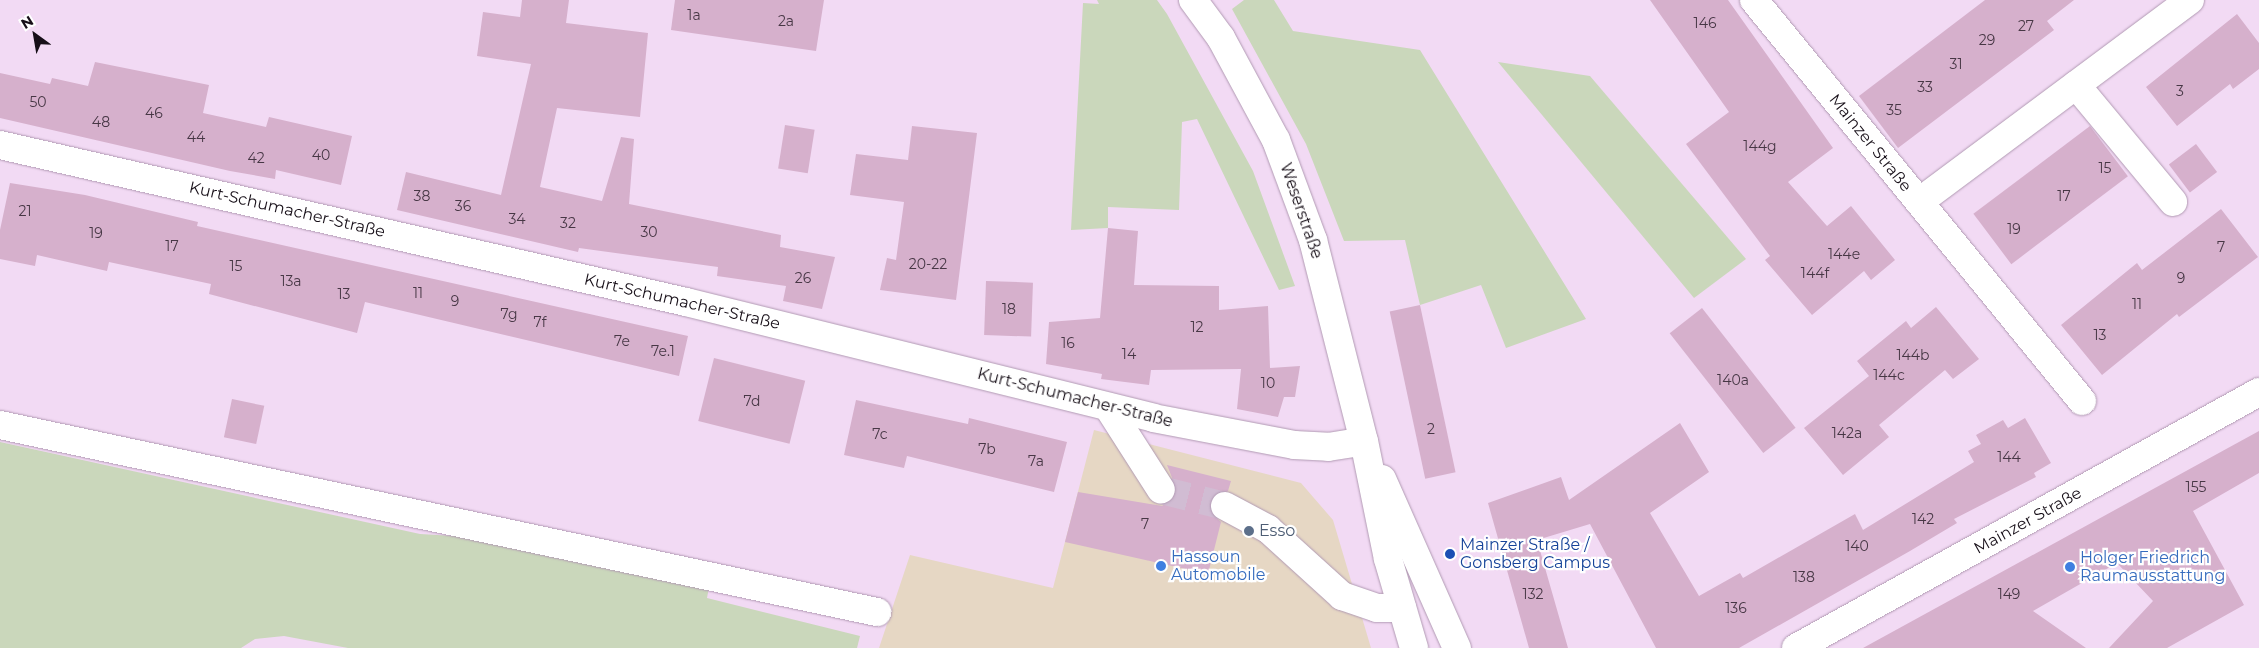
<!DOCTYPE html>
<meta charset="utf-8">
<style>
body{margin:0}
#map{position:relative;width:2259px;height:648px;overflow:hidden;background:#f2daf4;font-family:Montserrat,sans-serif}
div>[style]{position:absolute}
.commercial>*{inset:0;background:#e6d7c4}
.green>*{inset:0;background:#cad7bb}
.building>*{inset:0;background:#d6b0cc;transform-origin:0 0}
.minor-tunnel>*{height:28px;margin-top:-14px;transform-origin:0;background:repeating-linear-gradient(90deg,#d1bcd3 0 28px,transparent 0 42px)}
.roads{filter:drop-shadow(0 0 1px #b19ab3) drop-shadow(0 0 1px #b19ab3)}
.minor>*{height:28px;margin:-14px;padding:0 14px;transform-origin:14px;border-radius:14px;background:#fff}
.major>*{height:28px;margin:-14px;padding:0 14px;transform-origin:14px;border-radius:14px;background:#fff}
.dots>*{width:14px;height:14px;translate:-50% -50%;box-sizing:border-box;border:2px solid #fff;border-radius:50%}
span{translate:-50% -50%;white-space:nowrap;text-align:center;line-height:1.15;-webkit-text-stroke:4.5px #fff;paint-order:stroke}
.number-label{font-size:14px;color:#473745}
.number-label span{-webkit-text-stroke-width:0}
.street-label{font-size:16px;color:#170f18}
.service-label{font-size:16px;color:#4e5e75}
.left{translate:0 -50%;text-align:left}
.transit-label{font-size:16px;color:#164399}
.shop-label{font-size:16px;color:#366cbe}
.north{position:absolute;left:10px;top:10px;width:50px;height:50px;-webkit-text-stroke:4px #fff;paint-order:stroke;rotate:328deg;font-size:14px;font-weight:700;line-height:20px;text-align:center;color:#170f18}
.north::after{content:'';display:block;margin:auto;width:18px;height:22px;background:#170f18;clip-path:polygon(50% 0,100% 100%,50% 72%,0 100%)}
</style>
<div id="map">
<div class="commercial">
<i style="clip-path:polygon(1094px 430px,1301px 483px,1333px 520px,1371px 648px,879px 648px,910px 555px,1053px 588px)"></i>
</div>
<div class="green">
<i style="clip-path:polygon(1097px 0,1157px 0,1167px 14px,1253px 171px,1295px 286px,1279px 290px,1197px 119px,1182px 122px,1179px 210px,1108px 207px,1108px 228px,1071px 230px,1083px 3px,1099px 4px)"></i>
<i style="clip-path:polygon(1244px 0,1274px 0,1293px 31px,1420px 50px,1586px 319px,1506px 348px,1481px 285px,1420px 305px,1405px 240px,1344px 241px,1306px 144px,1232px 9px)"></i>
<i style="clip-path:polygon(1498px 62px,1590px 76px,1746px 259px,1694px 298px)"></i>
<i style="clip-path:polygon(0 442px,420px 534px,506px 539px,709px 587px,707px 598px,860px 636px,857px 648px,348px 648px,284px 636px,255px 639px,241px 648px,0 648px)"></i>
</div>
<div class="building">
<i style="clip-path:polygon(522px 0,569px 0,566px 23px,648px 33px,640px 117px,557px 108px,540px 187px,602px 201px,621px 137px,634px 139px,629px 204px,781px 235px,780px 247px,835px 257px,822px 309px,783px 301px,786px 286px,717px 276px,718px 267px,579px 248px,578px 252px,397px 210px,406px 172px,501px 195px,531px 64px,477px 56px,483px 12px,520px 17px)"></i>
<i style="clip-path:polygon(675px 0,824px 0,816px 51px,671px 30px)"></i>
<i style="clip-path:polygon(1650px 0,1728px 0,1833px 148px,1788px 182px,1827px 226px,1851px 206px,1895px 260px,1871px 280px,1864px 271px,1812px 315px,1765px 260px,1770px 256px,1686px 144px,1729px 112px)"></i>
<i style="clip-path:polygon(1985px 0,2074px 0,2047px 21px,2054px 30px,1898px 148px,1859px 96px)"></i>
<i style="clip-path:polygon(2237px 14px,2259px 43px,2259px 69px,2233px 89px,2230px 84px,2177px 126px,2146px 87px)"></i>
<i style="clip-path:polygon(95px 62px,209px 85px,203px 113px,266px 127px,269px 117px,352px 136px,341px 185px,276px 170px,275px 179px,230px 171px,0 118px,0 73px,50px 84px,52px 78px,88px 86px)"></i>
<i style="left:785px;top:125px;width:30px;height:44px;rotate:9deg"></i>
<i style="clip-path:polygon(912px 126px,977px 133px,956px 300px,880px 290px,887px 258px,896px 260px,904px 202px,850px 195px,856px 154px,908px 160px)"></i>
<i style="left:2090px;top:126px;width:63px;height:146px;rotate:53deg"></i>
<i style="left:2196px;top:144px;width:35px;height:34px;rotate:53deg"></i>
<i style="clip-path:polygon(10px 183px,85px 195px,198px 222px,197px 226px,688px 336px,679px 376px,365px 302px,357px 333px,209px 294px,211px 284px,109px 262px,107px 271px,37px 255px,35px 266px,0 259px,0 230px)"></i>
<i style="clip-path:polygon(2221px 209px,2258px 257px,2179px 317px,2177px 314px,2102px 375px,2061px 325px,2137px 263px,2142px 270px)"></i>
<i style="clip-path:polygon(1108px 228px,1138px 231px,1134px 285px,1219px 286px,1219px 310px,1268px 306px,1270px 368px,1300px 366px,1295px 397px,1284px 397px,1278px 417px,1237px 409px,1241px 369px,1151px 370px,1149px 385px,1101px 379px,1102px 374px,1046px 364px,1049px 322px,1100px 318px)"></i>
<i style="left:986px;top:281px;width:47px;height:54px;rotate:2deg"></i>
<i style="left:1420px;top:305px;width:171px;height:31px;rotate:78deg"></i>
<i style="clip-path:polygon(1936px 307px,1979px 359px,1953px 379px,1945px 370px,1879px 425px,1889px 437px,1843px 475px,1804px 428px,1869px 376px,1857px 361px,1906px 321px,1911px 328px)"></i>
<i style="left:1702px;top:308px;width:152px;height:41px;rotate:52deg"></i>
<i style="left:714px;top:358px;width:94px;height:65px;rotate:14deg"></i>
<i style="left:232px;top:399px;width:33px;height:39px;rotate:12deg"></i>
<i style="clip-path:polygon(856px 400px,968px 424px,969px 418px,1067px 442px,1054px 492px,907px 456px,904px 468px,844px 455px)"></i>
<i style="clip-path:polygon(2025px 418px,2051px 463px,2034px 473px,2036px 477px,1954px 519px,1957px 523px,1910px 551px,1739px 648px,1656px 648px,1590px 524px,1537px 540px,1568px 648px,1529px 648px,1488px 503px,1561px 477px,1569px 500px,1680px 423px,1709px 472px,1650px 513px,1699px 596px,1740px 573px,1743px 578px,1855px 514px,1863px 530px,1974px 462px,1968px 451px,1981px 444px,1976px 435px,2003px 420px,2008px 428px)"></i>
<i style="clip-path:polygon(2259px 431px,2259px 473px,2193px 511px,2244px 605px,2167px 648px,2109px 648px,2153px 601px,2117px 563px,2033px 611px,2086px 648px,1863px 648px)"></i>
<i style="clip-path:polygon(1167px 465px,1231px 481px,1228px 491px,1211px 499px,1212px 514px,1221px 522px,1208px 574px,1065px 542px,1078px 492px,1162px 506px,1175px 498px,1177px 490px)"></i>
</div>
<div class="minor-tunnel">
<i style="left:1161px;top:490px;width:66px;rotate:14deg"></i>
</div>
<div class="roads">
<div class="minor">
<i style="left:1193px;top:0;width:47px;rotate:53.6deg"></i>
<i style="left:1221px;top:38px;width:116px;rotate:61.7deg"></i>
<i style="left:1276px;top:140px;width:107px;rotate:69.7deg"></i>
<i style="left:1313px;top:240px;width:207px;rotate:75.8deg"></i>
<i style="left:1364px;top:441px;width:120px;rotate:78.5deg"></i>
<i style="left:1388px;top:559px;width:93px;rotate:73.7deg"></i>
<i style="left:1754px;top:0;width:518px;rotate:50.72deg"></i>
<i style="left:2076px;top:85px;width:152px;rotate:50.3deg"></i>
<i style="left:0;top:145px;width:704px;rotate:12.89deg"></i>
<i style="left:686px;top:302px;width:481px;rotate:13.9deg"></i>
<i style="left:1153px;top:418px;width:144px;rotate:10.8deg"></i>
<i style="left:1294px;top:445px;width:34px;rotate:3deg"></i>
<i style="left:1328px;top:447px;width:36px;rotate:-9deg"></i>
<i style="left:1919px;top:202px;width:338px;rotate:-36.7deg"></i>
<i style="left:1108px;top:407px;width:98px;rotate:57.4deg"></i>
<i style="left:0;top:425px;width:897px;rotate:12.04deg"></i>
<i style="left:1382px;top:479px;width:185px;rotate:66.1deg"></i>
<i style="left:1225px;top:506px;width:49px;rotate:28.1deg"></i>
<i style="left:1268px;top:529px;width:100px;rotate:42.2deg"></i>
<i style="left:1342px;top:596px;width:37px;rotate:19deg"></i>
<i style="left:1377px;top:608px;width:25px"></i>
</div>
<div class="major">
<i style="left:1796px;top:648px;width:529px;rotate:-28.94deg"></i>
</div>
</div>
<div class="dots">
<i style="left:1249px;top:531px;background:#5c6f8a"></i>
<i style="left:1450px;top:554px;background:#1a4fb4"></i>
<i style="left:1161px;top:566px;background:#3f7fe0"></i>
<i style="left:2070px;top:567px;background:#3f7fe0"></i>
</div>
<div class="number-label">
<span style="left:694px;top:15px">1a</span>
<span style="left:786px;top:21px">2a</span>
<span style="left:1705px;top:23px">146</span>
<span style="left:2026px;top:26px">27</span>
<span style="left:1987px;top:40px">29</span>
<span style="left:1956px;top:64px">31</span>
<span style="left:1925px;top:87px">33</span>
<span style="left:2180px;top:91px">3</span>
<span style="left:38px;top:102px">50</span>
<span style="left:1894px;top:110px">35</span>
<span style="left:154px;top:113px">46</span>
<span style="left:101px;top:122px">48</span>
<span style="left:196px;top:137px">44</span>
<span style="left:1760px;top:146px">144g</span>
<span style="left:321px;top:155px">40</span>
<span style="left:256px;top:158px">42</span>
<span style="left:2105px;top:168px">15</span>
<span style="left:422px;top:196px">38</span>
<span style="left:2064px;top:196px">17</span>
<span style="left:463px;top:206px">36</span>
<span style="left:25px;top:211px">21</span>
<span style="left:517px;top:219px">34</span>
<span style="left:568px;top:223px">32</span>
<span style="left:2014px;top:229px">19</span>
<span style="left:649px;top:232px">30</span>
<span style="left:96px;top:233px">19</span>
<span style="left:172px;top:246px">17</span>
<span style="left:2221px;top:247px">7</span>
<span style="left:1844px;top:254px">144e</span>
<span style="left:928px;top:264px">20-22</span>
<span style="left:236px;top:266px">15</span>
<span style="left:1815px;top:273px">144f</span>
<span style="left:803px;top:278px">26</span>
<span style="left:2181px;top:278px">9</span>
<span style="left:291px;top:281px">13a</span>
<span style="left:418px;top:293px">11</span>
<span style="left:344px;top:294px">13</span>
<span style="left:455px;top:301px">9</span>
<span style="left:2137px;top:304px">11</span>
<span style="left:1009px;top:309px">18</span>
<span style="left:509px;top:314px">7g</span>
<span style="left:540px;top:322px">7f</span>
<span style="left:1197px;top:327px">12</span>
<span style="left:2100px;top:335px">13</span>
<span style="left:622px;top:341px">7e</span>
<span style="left:1068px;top:343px">16</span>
<span style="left:663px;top:351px">7e.1</span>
<span style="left:1129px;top:354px">14</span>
<span style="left:1913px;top:355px">144b</span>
<span style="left:1889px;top:375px">144c</span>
<span style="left:1733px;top:380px">140a</span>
<span style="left:1268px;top:383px">10</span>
<span style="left:752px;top:401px">7d</span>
<span style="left:1431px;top:429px">2</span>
<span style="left:1847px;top:433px">142a</span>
<span style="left:880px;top:434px">7c</span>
<span style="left:987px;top:449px">7b</span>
<span style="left:2009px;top:457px">144</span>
<span style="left:1036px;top:461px">7a</span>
<span style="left:2196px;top:487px">155</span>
<span style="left:1923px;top:519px">142</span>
<span style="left:1145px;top:524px">7</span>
<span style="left:1857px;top:546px">140</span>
<span style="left:1804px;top:577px">138</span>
<span style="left:1533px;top:594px">132</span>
<span style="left:2009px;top:594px">149</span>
<span style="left:1736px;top:608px">136</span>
</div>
<div class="street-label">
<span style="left:1870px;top:143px;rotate:51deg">Mainzer Straße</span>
<span style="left:287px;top:210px;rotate:13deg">Kurt-Schumacher-Straße</span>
<span style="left:1301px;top:211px;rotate:71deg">Weserstraße</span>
<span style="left:682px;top:302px;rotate:13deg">Kurt-Schumacher-Straße</span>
<span style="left:1075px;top:398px;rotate:14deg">Kurt-Schumacher-Straße</span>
<span style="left:2028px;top:521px;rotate:-29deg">Mainzer Straße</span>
</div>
<div class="service-label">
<span class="left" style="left:1259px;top:531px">Esso</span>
</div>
<div class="transit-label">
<span class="left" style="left:1460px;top:554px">Mainzer Straße /<br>Gonsberg Campus</span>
</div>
<div class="shop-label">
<span class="left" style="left:1171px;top:566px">Hassoun<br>Automobile</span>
<span class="left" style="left:2080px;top:567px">Holger Friedrich<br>Raumausstattung</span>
</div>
<div class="north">N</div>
</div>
